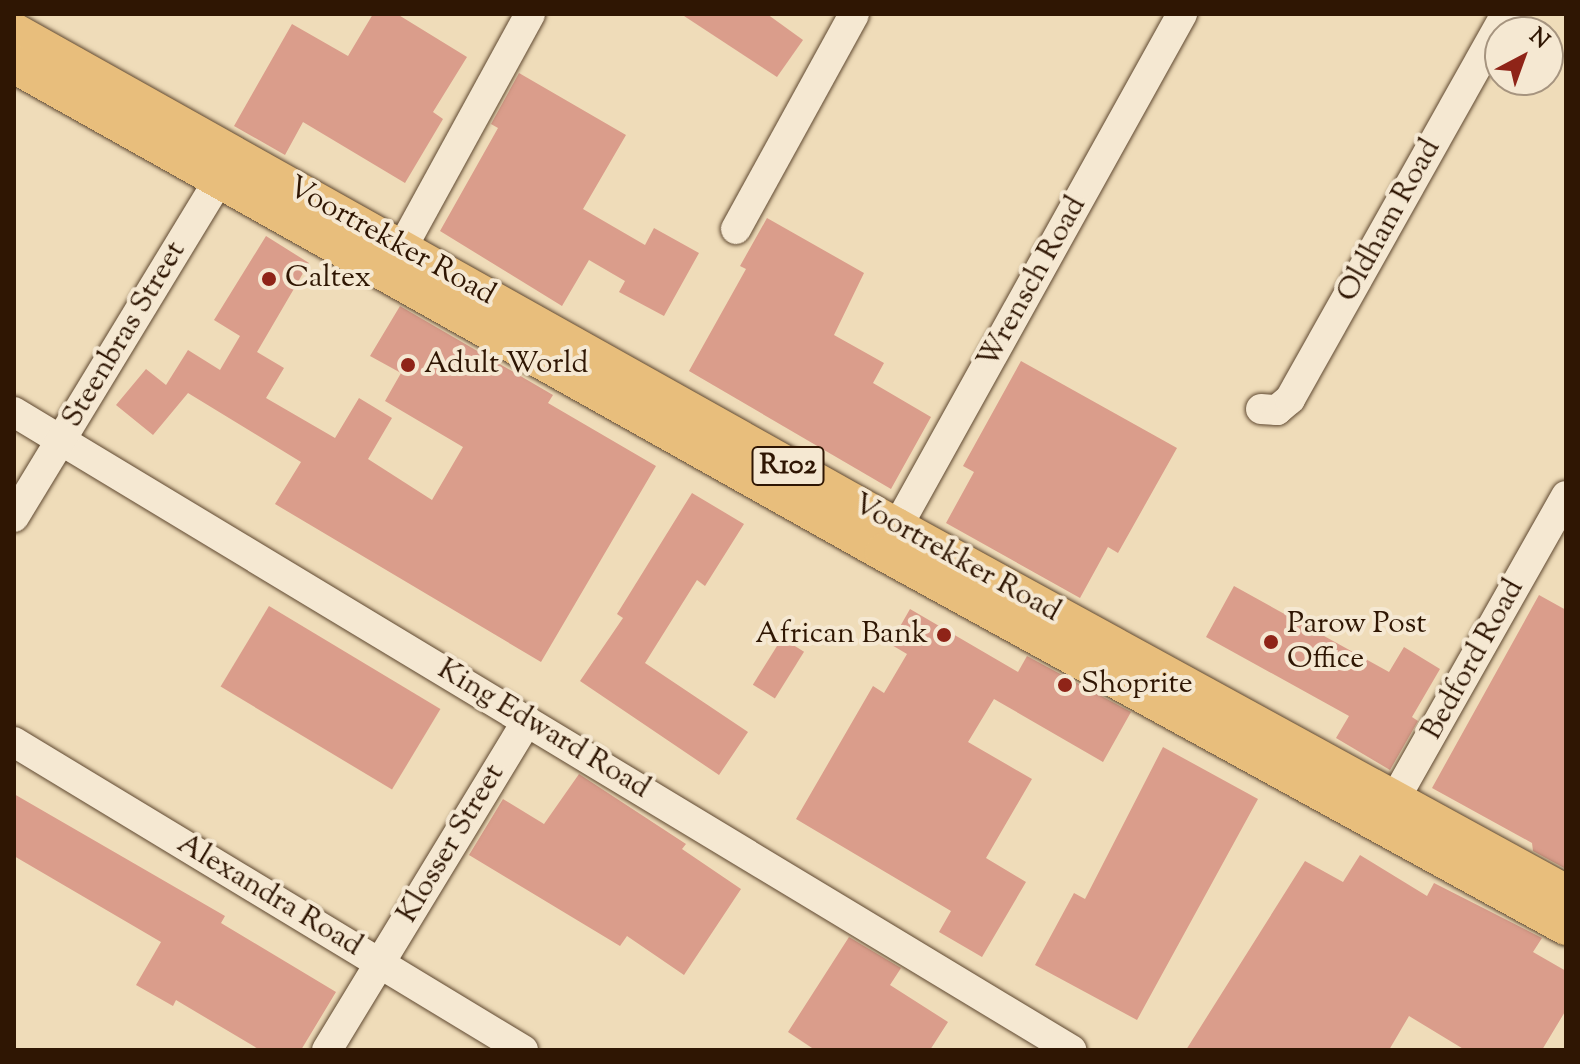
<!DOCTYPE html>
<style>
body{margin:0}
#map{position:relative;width:1580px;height:1064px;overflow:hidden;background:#efdcb9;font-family:"Sorts Mill Goudy",serif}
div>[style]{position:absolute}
.building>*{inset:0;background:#da9d8b;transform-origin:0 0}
.roads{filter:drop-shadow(0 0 2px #5f4830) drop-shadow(0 0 2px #5f4830)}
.minor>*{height:30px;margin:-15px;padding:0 15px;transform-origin:15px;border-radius:15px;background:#f5e8d2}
.major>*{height:38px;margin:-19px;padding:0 19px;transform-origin:19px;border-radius:19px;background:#e8be7c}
.dots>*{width:22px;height:22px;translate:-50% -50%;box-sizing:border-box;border:4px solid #f5e8d2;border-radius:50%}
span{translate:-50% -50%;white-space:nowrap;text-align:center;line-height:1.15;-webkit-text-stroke:8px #f5e8d2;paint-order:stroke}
.shield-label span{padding:2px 6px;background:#f5e8d2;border:2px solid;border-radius:6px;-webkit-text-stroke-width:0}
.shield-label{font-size:28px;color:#2f1603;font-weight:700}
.street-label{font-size:30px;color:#2f1603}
.poi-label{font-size:30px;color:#2f1603}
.left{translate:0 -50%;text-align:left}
.right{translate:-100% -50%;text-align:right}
.frame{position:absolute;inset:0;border:16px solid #2f1603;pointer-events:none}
.north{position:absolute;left:1484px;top:16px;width:80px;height:80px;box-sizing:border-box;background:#f5e8d2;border:2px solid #a6947f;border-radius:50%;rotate:41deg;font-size:22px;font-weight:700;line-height:32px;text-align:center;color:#2f1603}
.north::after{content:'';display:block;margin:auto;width:28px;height:36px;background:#8f2418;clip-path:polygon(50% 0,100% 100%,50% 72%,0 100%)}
</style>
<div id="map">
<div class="building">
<i style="clip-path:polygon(373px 14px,397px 14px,467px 57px,433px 112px,443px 119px,405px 183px,303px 122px,285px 155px,234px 126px,292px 24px,348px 56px)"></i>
<i style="clip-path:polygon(681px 14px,767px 14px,803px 40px,777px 77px)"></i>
<i style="clip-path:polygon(519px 73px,626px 135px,583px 209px,645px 245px,654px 228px,699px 253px,664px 316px,619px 292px,625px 281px,589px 260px,562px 306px,440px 231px,498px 128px,491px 124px)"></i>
<i style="clip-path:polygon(767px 218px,864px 273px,834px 335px,884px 363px,873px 383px,931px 417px,891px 489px,689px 371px,746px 269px,740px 266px)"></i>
<i style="clip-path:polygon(266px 236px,309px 263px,257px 352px,284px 368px,266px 398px,335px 438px,359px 398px,392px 418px,368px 459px,432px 500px,463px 447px,385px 401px,401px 373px,370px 356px,400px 306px,553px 395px,548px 403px,656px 466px,541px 662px,275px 504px,301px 462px,188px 393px,153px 435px,116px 405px,146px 369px,166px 385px,188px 350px,220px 370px,240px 336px,214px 320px)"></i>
<i style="clip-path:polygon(1021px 361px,1177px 448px,1118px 553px,1108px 547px,1080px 598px,946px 523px,974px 472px,963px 466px)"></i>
<i style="clip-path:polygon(692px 493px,744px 524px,705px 586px,697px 580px,645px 663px,748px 732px,719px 775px,580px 681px,623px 618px,617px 614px)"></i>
<i style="clip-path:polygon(1234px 586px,1389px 672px,1404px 647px,1440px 669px,1412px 717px,1418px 721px,1390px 770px,1336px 738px,1349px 716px,1206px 637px)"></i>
<i style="clip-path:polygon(1539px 595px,1566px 610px,1566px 869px,1533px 851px,1532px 843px,1432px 788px)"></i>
<i style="left:269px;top:606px;width:200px;height:94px;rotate:31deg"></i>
<i style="clip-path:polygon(910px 609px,1018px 672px,1027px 656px,1131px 712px,1103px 762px,994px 699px,968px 742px,1032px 779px,986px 858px,1026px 882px,982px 957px,939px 932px,951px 911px,796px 819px,873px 686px,884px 693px,907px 654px,890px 644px)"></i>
<i style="left:782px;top:638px;width:26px;height:55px;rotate:32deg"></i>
<i style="clip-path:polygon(1163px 747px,1258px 799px,1137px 1020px,1035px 965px,1074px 893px,1085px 899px)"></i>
<i style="clip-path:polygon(579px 774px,686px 844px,682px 849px,741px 889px,684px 975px,627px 936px,620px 946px,469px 855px,503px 799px,544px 824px)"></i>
<i style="clip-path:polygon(14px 794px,225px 916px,221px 923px,336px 992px,301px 1050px,260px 1050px,176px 1000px,173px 1006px,136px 985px,161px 942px,14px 856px)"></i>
<i style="clip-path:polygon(1360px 855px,1427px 896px,1434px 883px,1542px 938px,1533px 952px,1566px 971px,1566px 1010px,1542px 1050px,1465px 1050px,1409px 1016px,1389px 1050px,1186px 1050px,1305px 861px,1343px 882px)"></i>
<i style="clip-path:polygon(849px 937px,901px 968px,890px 985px,948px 1022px,930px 1050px,815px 1050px,788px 1032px)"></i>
</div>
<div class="roads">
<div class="minor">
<i style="left:736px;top:229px;width:245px;rotate:-61.2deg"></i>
<i style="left:391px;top:268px;width:290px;rotate:-61.3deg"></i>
<i style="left:1261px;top:409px;width:16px;rotate:4deg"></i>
<i style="left:1277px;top:410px;width:17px;rotate:-40deg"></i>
<i style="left:1290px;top:399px;width:441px;rotate:-60.7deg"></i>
<i style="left:14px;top:412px;width:1235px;rotate:31.11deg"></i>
<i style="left:14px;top:517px;width:418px;rotate:-58.7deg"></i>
<i style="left:886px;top:547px;width:610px;rotate:-60.95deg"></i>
<i style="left:14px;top:742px;width:595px;rotate:31.18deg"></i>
<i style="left:1384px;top:818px;width:370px;rotate:-60.5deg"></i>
<i style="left:327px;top:1050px;width:385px;rotate:-58.7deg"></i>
</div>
<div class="major">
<i style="left:14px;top:32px;width:1011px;rotate:29.3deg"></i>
<i style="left:896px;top:527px;width:764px;rotate:28.71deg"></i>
<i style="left:14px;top:64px;width:998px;rotate:29.29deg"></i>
<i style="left:884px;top:552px;width:778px;rotate:28.74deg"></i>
</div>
</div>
<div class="dots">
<i style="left:269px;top:279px;background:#8f2418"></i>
<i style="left:408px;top:365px;background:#8f2418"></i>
<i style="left:944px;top:635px;background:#8f2418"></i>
<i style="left:1271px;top:642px;background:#8f2418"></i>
<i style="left:1065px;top:685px;background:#8f2418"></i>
</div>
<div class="shield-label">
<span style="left:788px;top:466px">R102</span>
</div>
<div class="street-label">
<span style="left:1390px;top:221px;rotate:-61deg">Oldham Road</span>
<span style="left:391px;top:242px;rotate:29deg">Voortrekker Road</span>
<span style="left:1033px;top:283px;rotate:-61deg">Wrensch Road</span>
<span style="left:125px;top:335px;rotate:-59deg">Steenbras Street</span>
<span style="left:956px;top:559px;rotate:29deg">Voortrekker Road</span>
<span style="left:1474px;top:660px;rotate:-61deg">Bedford Road</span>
<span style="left:543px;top:730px;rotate:31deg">King Edward Road</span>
<span style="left:452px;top:844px;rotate:-59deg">Klosser Street</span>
<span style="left:269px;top:896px;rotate:31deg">Alexandra Road</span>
</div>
<div class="poi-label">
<span class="left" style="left:285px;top:279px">Caltex</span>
<span class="left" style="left:424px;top:365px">Adult World</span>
<span class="left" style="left:1287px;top:642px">Parow Post<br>Office</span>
<span class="right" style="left:928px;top:635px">African Bank</span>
<span class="left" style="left:1081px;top:685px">Shoprite</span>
</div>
<div class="frame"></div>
<div class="north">N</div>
</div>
